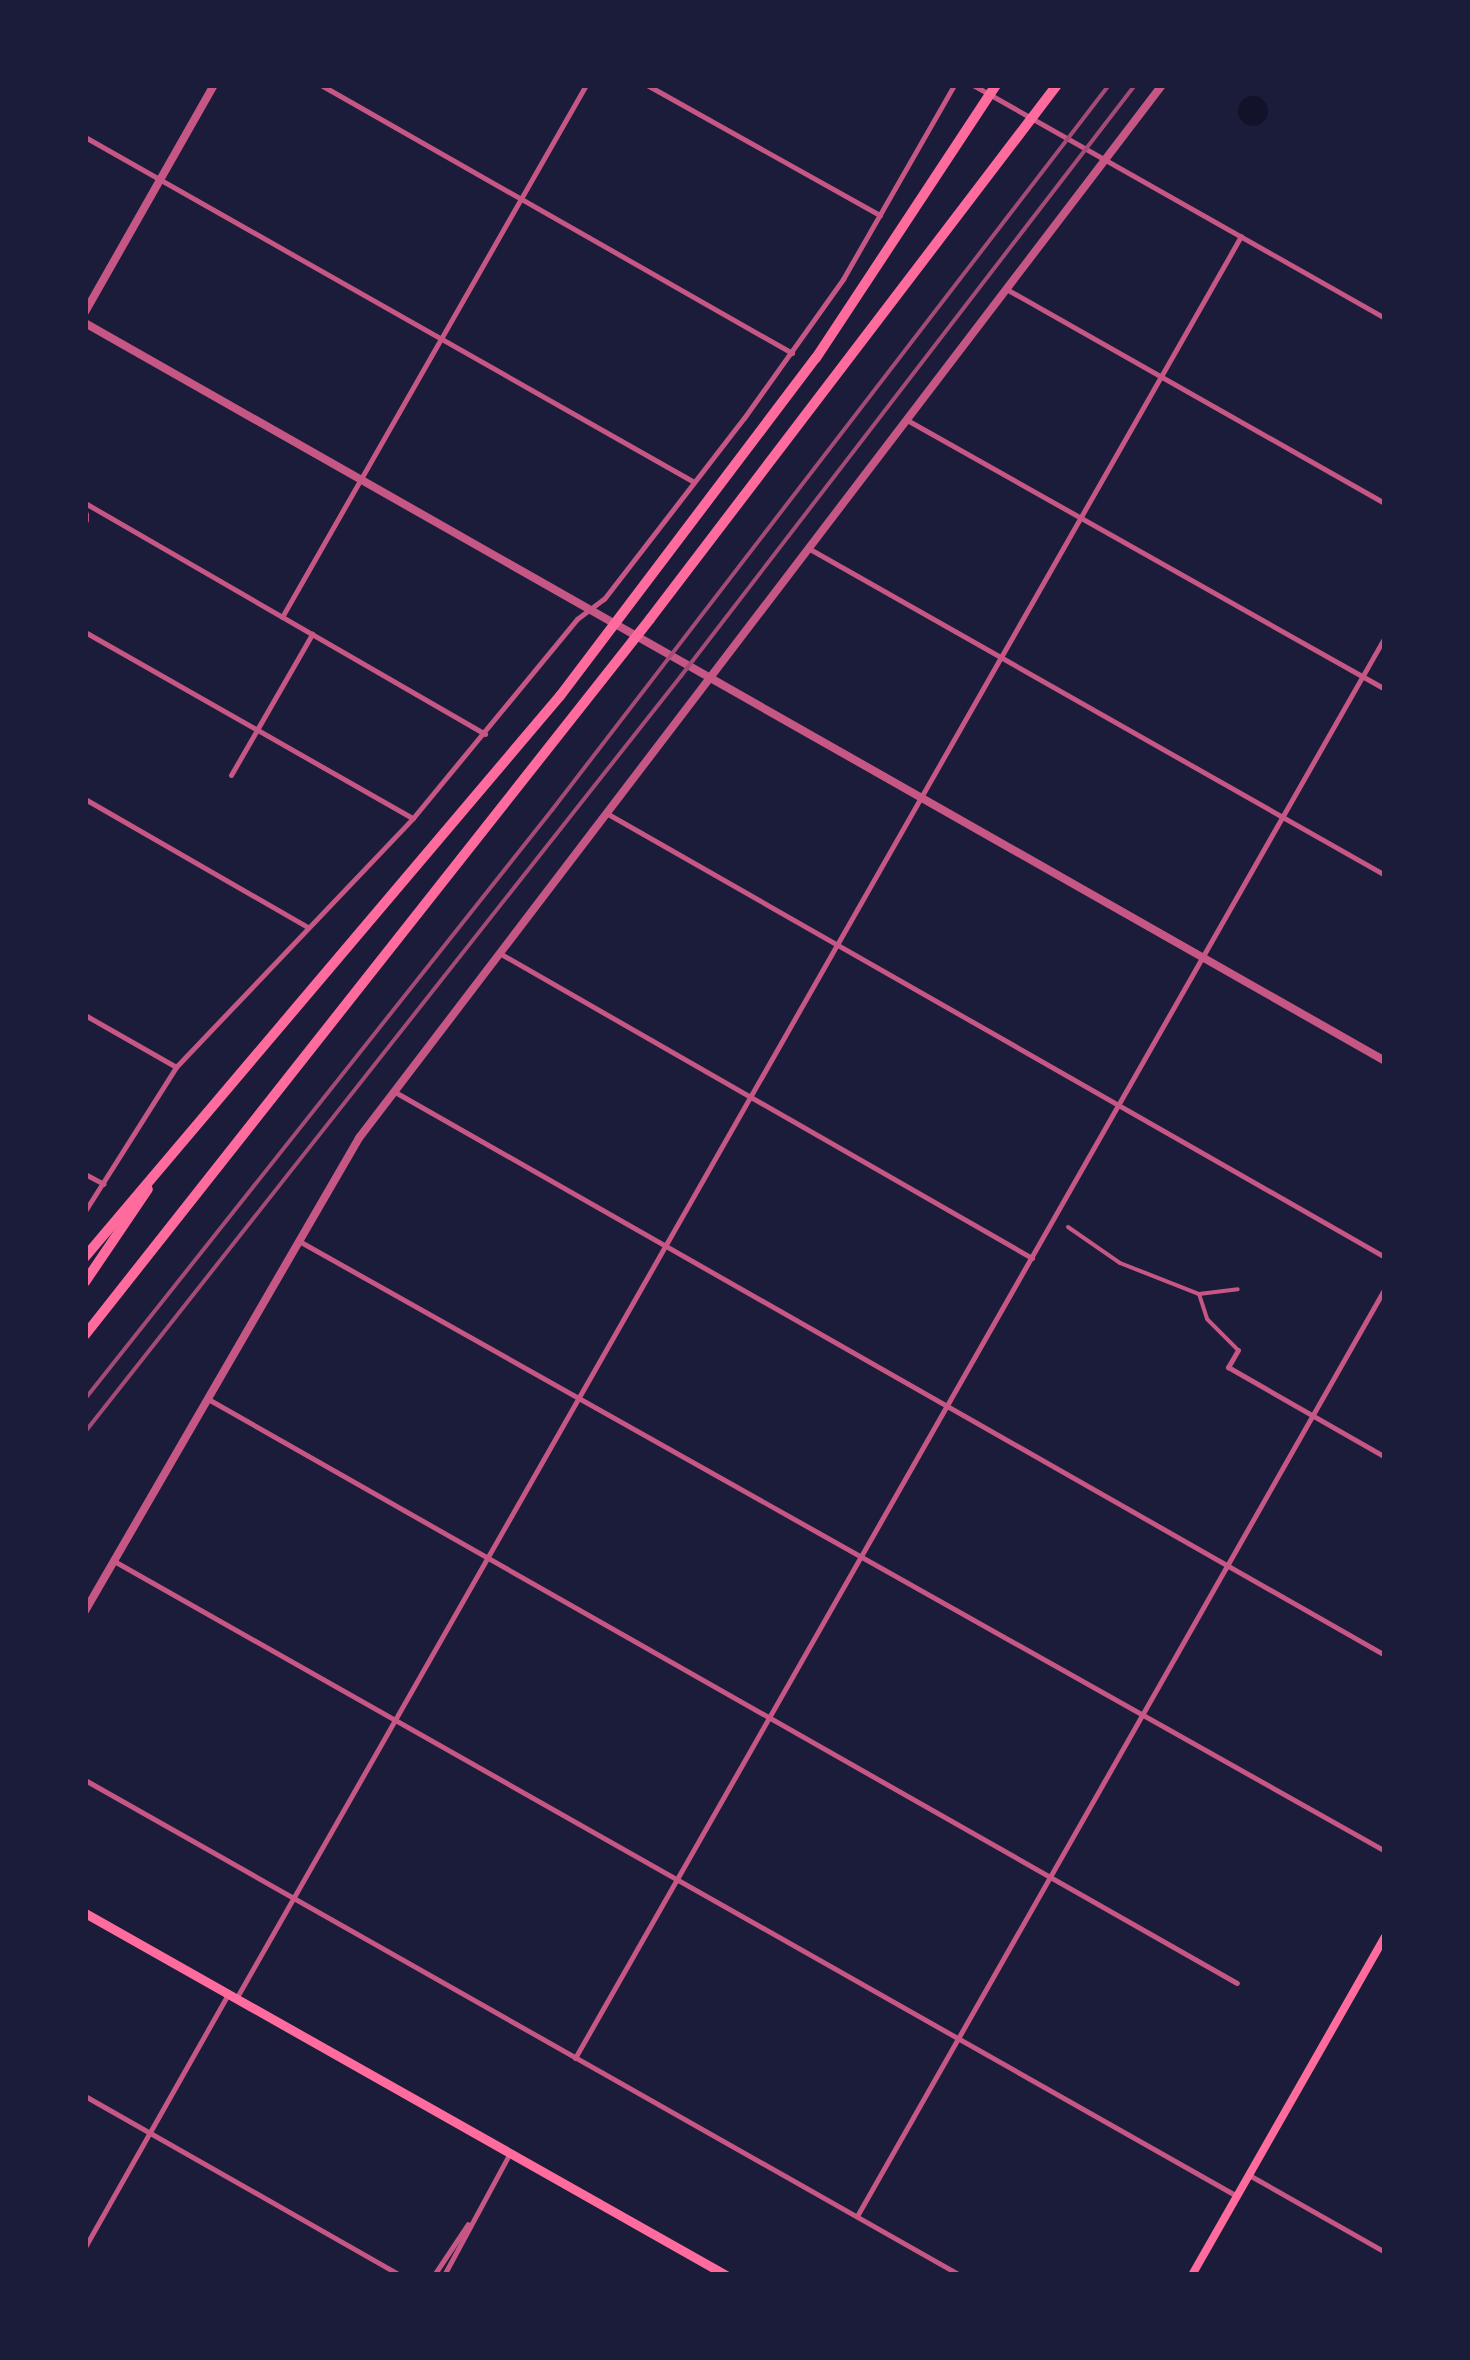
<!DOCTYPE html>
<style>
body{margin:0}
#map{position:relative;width:1470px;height:2360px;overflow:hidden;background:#1b1b3a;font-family:"Space Grotesk",sans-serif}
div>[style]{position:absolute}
.water>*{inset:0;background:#12122b}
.round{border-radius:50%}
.pedestrian>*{height:4px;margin:-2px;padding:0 2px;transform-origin:2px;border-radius:2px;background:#c65784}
.minor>*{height:5px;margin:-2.5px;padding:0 2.5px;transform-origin:2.5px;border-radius:2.5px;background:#c65784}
.tertiary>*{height:8px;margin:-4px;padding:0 4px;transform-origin:4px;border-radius:4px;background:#c65784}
.secondary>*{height:8px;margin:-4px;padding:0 4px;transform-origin:4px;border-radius:4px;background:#ff6b9d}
.primary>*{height:9px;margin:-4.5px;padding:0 4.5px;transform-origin:4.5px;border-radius:4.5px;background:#ff6b9d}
.motorway>*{height:10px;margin:-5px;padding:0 5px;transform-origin:5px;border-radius:5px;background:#ff6b9d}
.rail>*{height:4px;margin:-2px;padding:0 2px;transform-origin:2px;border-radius:2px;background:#a44b75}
span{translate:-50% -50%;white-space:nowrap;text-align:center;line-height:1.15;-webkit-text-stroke:10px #1b1b3a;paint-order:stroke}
.frame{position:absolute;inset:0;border:88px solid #1b1b3a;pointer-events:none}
</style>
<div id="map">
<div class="water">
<i class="round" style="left:1238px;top:96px;width:30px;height:30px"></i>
</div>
<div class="pedestrian">
<i style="left:1068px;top:1227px;width:63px;rotate:34.7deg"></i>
<i style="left:1120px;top:1263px;width:85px;rotate:21.4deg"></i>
<i style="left:1199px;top:1294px;width:26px;rotate:72deg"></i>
<i style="left:1207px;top:1319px;width:44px;rotate:45deg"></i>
<i style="left:1199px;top:1294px;width:39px;rotate:-7deg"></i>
</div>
<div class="minor">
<i style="left:321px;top:85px;width:542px;rotate:29.64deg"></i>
<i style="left:647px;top:85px;width:267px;rotate:29.2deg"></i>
<i style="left:973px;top:85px;width:473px;rotate:29.5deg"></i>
<i style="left:85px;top:137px;width:700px;rotate:29.53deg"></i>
<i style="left:1008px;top:290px;width:433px;rotate:29.5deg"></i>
<i style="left:907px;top:420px;width:548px;rotate:29.37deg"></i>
<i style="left:85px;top:503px;width:462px;rotate:30deg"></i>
<i style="left:808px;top:548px;width:663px;rotate:29.54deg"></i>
<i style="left:282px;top:617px;width:613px;rotate:-60.26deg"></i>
<i style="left:85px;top:632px;width:377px;rotate:29.6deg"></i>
<i style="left:231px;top:775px;width:163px;rotate:-60.1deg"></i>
<i style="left:85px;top:799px;width:257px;rotate:29.9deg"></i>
<i style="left:608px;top:814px;width:894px;rotate:29.69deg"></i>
<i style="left:501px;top:954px;width:612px;rotate:29.79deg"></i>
<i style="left:85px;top:1015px;width:105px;rotate:29.7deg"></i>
<i style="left:395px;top:1092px;width:1139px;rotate:29.63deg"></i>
<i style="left:85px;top:1174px;width:21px;rotate:28deg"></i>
<i style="left:85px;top:1211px;width:170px;rotate:-57.7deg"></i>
<i style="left:176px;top:1067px;width:344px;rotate:-46.4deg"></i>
<i style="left:413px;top:818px;width:258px;rotate:-50.5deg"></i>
<i style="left:577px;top:619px;width:34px;rotate:-37deg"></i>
<i style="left:604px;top:599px;width:229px;rotate:-52.3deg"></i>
<i style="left:744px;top:418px;width:171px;rotate:-54.5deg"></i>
<i style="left:843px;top:279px;width:224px;rotate:-60.2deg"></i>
<i style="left:299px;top:1241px;width:1246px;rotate:29.32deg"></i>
<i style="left:1238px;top:1350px;width:20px;rotate:120deg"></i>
<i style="left:1228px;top:1367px;width:181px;rotate:29.8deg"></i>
<i style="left:208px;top:1399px;width:1183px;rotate:29.58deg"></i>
<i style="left:114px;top:1561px;width:1290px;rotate:29.49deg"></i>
<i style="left:85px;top:1780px;width:1005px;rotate:29.5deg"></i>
<i style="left:237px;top:1997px;width:2027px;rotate:-60.31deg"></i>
<i style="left:575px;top:2058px;width:1636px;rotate:-60.32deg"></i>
<i style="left:85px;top:2096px;width:362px;rotate:29.6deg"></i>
<i style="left:1249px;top:2175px;width:156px;rotate:29.5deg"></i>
<i style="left:857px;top:2216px;width:1068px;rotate:-60.36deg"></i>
<i style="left:85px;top:2247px;width:291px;rotate:-60.5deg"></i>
<i style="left:434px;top:2275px;width:61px;rotate:-56.3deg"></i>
<i style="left:444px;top:2275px;width:136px;rotate:-61.6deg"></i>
</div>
<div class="tertiary">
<i style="left:85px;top:312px;width:261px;rotate:-60.4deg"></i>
<i style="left:85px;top:323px;width:1495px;rotate:29.58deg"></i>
<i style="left:85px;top:515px;width:5px;rotate:90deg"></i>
<i style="left:85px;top:1611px;width:547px;rotate:-59.92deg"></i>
<i style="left:359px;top:1138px;width:1324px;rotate:-52.67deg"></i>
</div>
<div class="secondary">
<i style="left:1192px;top:2275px;width:389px;rotate:-60.3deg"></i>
</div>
<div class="primary">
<i style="left:85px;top:1913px;width:736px;rotate:29.46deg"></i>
</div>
<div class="motorway">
<i style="left:85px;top:1257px;width:735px;rotate:-49.75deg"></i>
<i style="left:560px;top:696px;width:424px;rotate:-52.9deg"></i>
<i style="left:816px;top:358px;width:327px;rotate:-56.6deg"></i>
<i style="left:85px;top:1282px;width:112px;rotate:-55.9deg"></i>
<i style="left:85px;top:1335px;width:912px;rotate:-51.72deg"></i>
<i style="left:650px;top:619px;width:671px;rotate:-52.69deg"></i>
</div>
<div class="rail">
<i style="left:85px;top:1399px;width:752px;rotate:-51.59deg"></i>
<i style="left:552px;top:810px;width:914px;rotate:-52.47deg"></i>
<i style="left:85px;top:1432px;width:963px;rotate:-51.75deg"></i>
<i style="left:681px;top:676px;width:745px;rotate:-52.47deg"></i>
</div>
<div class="frame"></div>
</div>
